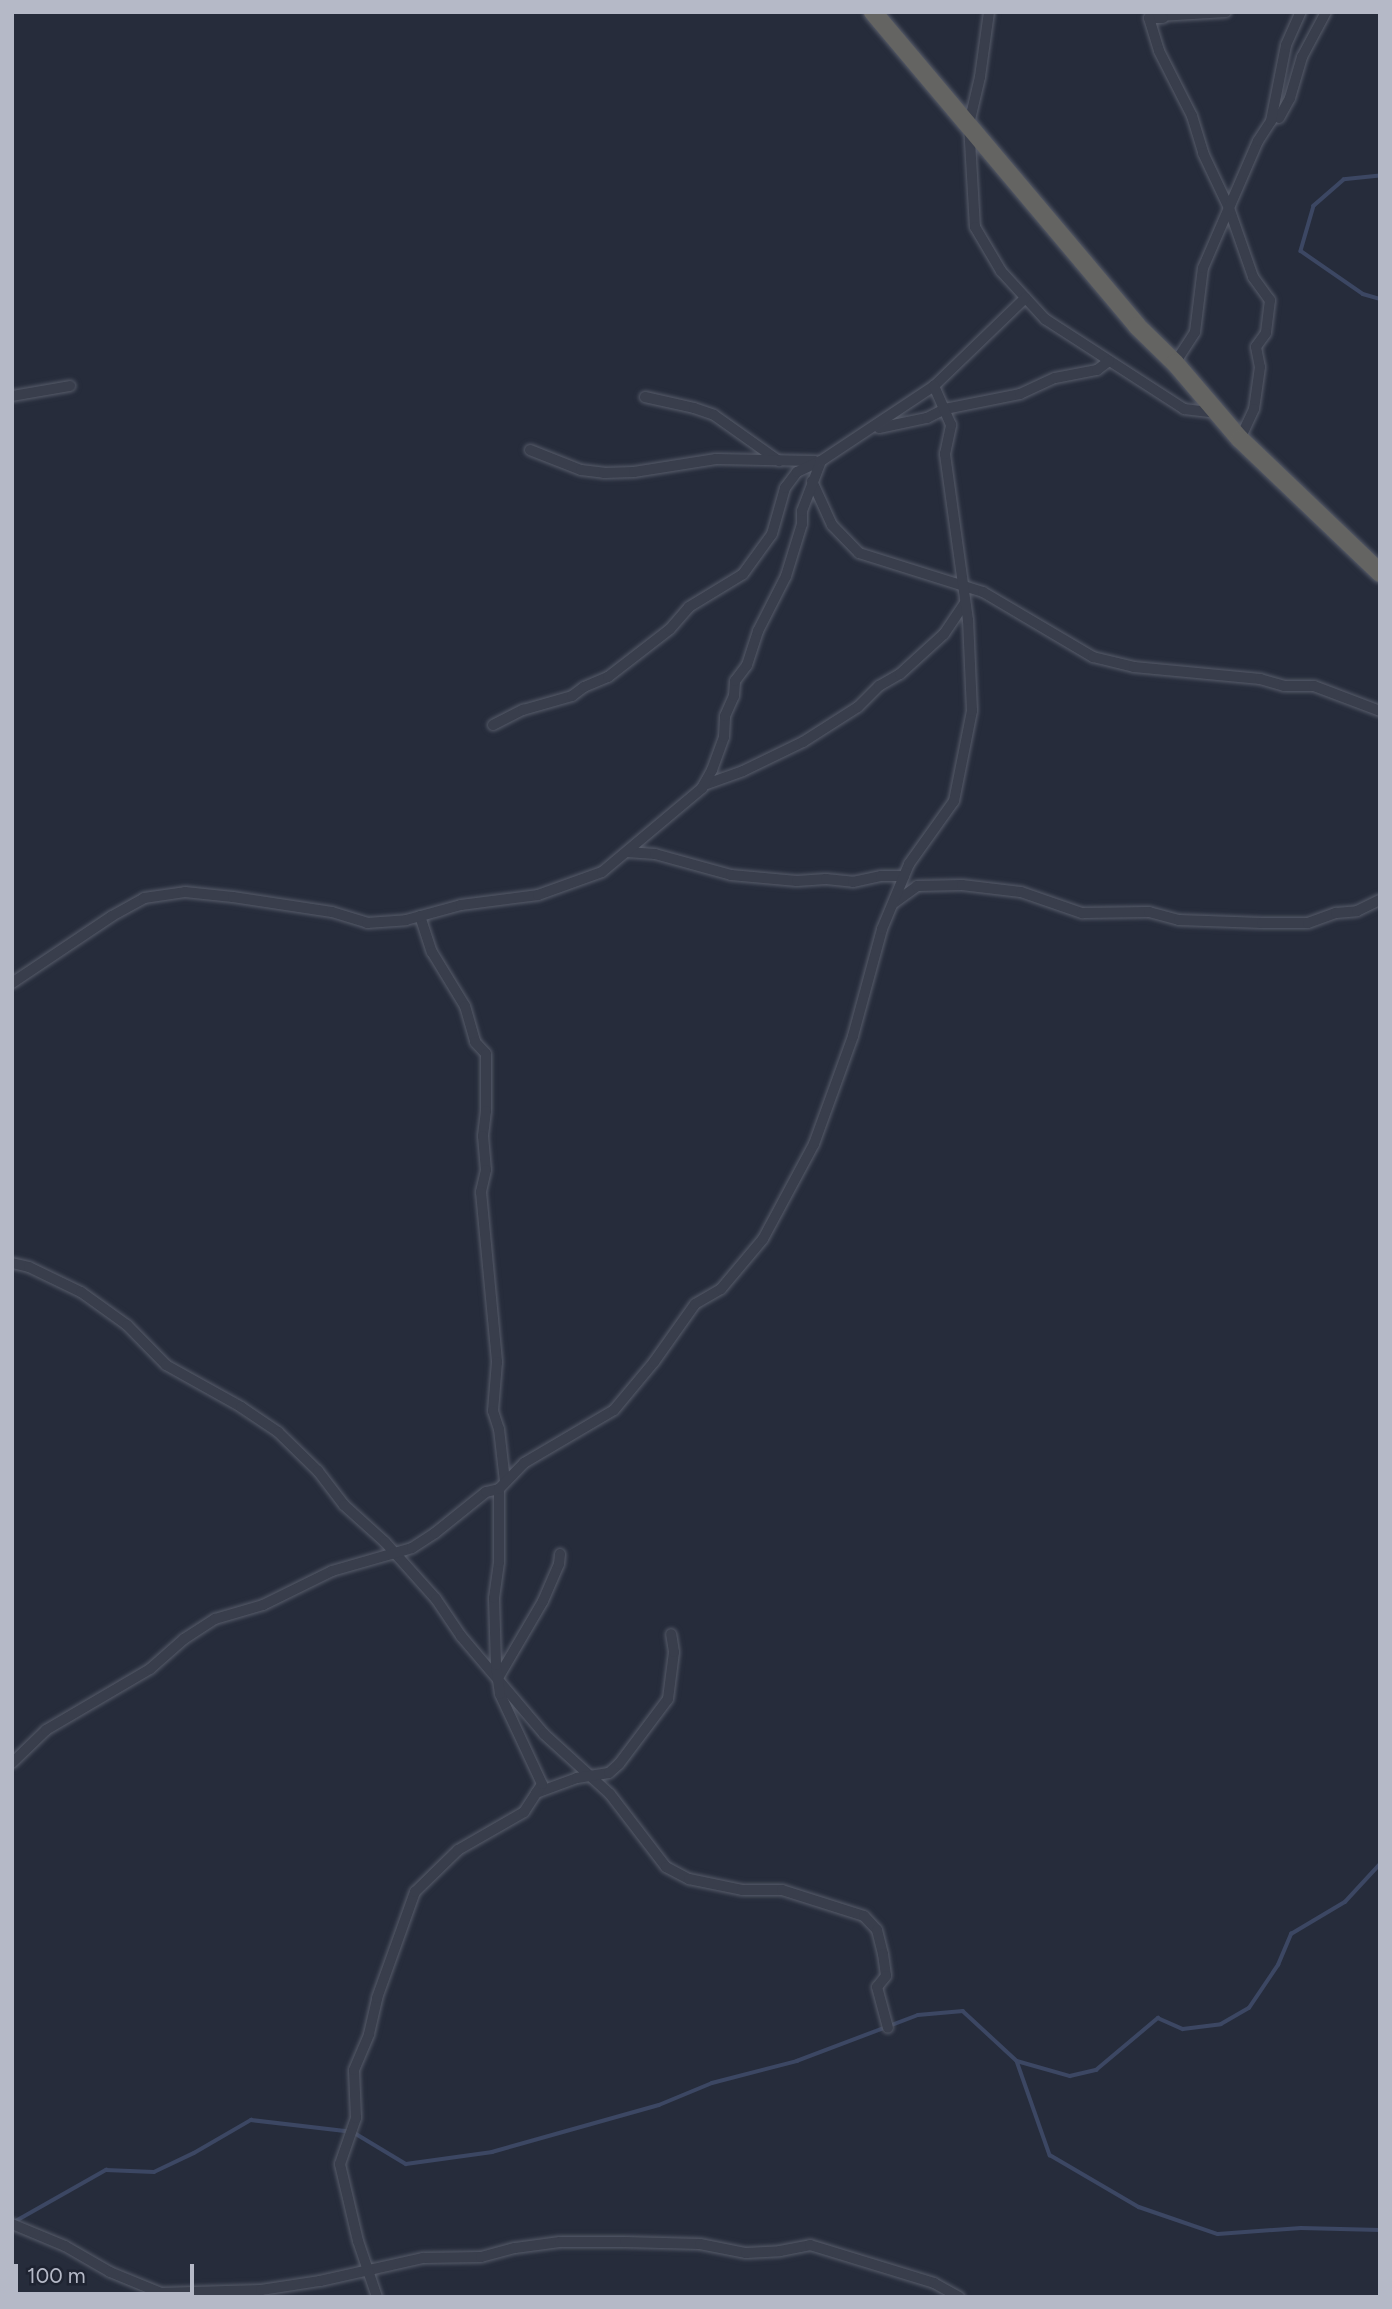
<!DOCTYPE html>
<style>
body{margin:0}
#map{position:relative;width:1392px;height:2309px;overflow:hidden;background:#262c3b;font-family:Figtree,sans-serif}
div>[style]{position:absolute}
.stream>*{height:3.5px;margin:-1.75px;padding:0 1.75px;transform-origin:1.75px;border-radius:1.75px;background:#3c4763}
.roads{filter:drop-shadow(0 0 2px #575c6a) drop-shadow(0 0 2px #575c6a)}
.minor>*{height:10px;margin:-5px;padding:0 5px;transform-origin:5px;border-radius:5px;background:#393e4c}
.trunk>*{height:18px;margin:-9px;padding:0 9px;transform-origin:9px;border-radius:9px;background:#646462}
span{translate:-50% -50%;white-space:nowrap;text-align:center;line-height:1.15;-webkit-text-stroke:5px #1e2331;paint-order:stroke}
.frame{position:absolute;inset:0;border:14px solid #b5b9c7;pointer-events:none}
.scale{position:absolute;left:14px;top:2264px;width:180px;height:32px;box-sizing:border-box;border:4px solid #b5b9c7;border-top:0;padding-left:9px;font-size:21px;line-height:24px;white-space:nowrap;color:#b5b9c7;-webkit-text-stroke:5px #1e2331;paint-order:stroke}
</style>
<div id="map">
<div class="stream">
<i style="left:1380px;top:176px;width:36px;rotate:174deg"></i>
<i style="left:1344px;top:180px;width:40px;rotate:139deg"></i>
<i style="left:1314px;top:206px;width:47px;rotate:106.1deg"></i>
<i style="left:1301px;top:251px;width:75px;rotate:34.7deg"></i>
<i style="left:1363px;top:294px;width:18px;rotate:16deg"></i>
<i style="left:1017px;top:2061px;width:55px;rotate:15.8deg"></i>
<i style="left:1070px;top:2076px;width:27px;rotate:-13deg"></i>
<i style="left:1096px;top:2070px;width:81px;rotate:-40deg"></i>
<i style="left:1158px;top:2018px;width:27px;rotate:24deg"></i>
<i style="left:1183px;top:2029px;width:38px;rotate:-7deg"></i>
<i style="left:1221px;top:2024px;width:32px;rotate:-30deg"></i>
<i style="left:1249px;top:2008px;width:52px;rotate:-56deg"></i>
<i style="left:1278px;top:1965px;width:34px;rotate:-67deg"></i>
<i style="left:1291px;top:1934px;width:63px;rotate:-30.7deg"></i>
<i style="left:1345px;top:1902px;width:52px;rotate:-47.4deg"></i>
<i style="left:14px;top:2222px;width:106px;rotate:-29.5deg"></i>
<i style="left:106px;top:2170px;width:48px;rotate:2.4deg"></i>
<i style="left:154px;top:2172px;width:44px;rotate:-25.4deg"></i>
<i style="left:194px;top:2153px;width:66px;rotate:-30.1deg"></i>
<i style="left:251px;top:2120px;width:103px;rotate:6.7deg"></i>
<i style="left:353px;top:2132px;width:62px;rotate:31.1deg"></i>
<i style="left:406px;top:2164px;width:87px;rotate:-7.9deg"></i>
<i style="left:492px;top:2152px;width:173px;rotate:-15.7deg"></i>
<i style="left:659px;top:2105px;width:57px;rotate:-22.5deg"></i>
<i style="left:712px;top:2083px;width:88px;rotate:-14.5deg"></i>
<i style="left:797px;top:2061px;width:129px;rotate:-20.8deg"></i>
<i style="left:918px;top:2015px;width:45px;rotate:-5.1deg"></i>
<i style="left:963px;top:2011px;width:74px;rotate:42.8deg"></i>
<i style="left:1017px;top:2061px;width:100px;rotate:70.7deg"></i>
<i style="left:1050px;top:2155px;width:103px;rotate:30.3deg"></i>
<i style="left:1139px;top:2207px;width:83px;rotate:18.9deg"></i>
<i style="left:1218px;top:2234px;width:83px;rotate:-4.1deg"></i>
<i style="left:1301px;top:2228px;width:79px;rotate:1.5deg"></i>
</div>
<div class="roads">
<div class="minor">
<i style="left:989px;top:12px;width:66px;rotate:97.9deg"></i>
<i style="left:980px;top:77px;width:48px;rotate:103.2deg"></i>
<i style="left:969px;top:124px;width:103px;rotate:86.7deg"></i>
<i style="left:975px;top:227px;width:51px;rotate:59.4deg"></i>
<i style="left:1001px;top:271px;width:65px;rotate:47.5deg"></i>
<i style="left:1045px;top:319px;width:166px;rotate:32.9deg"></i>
<i style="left:1184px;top:409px;width:34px;rotate:7deg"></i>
<i style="left:1159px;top:16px;width:67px;rotate:-3.4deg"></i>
<i style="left:1163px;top:18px;width:14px;rotate:180deg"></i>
<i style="left:1149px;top:18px;width:34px;rotate:73deg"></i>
<i style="left:1159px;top:51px;width:73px;rotate:63.1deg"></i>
<i style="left:1192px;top:116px;width:39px;rotate:73deg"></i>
<i style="left:1203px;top:153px;width:61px;rotate:64.7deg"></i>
<i style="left:1229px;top:208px;width:73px;rotate:70.8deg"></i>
<i style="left:1253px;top:277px;width:29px;rotate:54deg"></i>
<i style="left:1270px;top:300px;width:33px;rotate:97deg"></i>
<i style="left:1266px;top:333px;width:17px;rotate:126deg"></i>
<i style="left:1256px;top:347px;width:20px;rotate:79deg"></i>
<i style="left:1260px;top:367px;width:42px;rotate:98.1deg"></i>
<i style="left:1254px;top:409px;width:33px;rotate:115deg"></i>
<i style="left:1279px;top:118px;width:23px;rotate:-61deg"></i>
<i style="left:1290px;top:98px;width:43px;rotate:-73.7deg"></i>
<i style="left:1302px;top:57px;width:51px;rotate:-61.9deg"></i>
<i style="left:1175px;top:363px;width:37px;rotate:-57deg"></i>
<i style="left:1195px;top:332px;width:64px;rotate:-82.9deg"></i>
<i style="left:1203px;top:268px;width:138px;rotate:-66.6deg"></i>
<i style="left:1258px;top:141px;width:24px;rotate:-57deg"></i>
<i style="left:1271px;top:121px;width:77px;rotate:-78.8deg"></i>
<i style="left:1286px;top:45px;width:36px;rotate:-66deg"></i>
<i style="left:12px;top:396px;width:59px;rotate:-9.8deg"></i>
<i style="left:645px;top:397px;width:50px;rotate:12.7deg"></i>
<i style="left:694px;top:408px;width:21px;rotate:19deg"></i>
<i style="left:714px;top:415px;width:80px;rotate:35.3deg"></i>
<i style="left:879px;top:428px;width:49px;rotate:-11.8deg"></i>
<i style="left:927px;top:418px;width:20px;rotate:-27deg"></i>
<i style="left:945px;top:409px;width:76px;rotate:-11.3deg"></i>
<i style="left:1020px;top:394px;width:38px;rotate:-25deg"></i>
<i style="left:1055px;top:378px;width:43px;rotate:-10.8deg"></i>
<i style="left:1097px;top:370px;width:15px;rotate:-37deg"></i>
<i style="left:530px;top:450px;width:55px;rotate:21.4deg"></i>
<i style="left:581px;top:470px;width:23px;rotate:7deg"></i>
<i style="left:604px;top:473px;width:30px;rotate:-2deg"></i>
<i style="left:634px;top:472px;width:83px;rotate:-9deg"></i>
<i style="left:716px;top:459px;width:99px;rotate:1.2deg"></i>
<i style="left:812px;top:481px;width:48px;rotate:65.6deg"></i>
<i style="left:832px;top:525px;width:39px;rotate:46deg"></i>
<i style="left:859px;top:553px;width:130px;rotate:17.5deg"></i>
<i style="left:983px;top:592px;width:128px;rotate:30.6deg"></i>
<i style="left:1093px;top:657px;width:42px;rotate:13.7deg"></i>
<i style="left:1134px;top:667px;width:127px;rotate:5.4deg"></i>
<i style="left:1260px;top:679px;width:25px;rotate:16deg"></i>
<i style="left:1284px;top:686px;width:30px"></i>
<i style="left:1314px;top:686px;width:71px;rotate:20.7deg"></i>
<i style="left:493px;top:725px;width:34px;rotate:-27deg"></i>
<i style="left:523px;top:710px;width:51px;rotate:-15.9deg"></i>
<i style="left:572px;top:696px;width:15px;rotate:-37deg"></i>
<i style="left:584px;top:687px;width:26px;rotate:-23deg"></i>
<i style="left:608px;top:677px;width:78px;rotate:-37.7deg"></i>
<i style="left:670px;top:629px;width:29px;rotate:-49deg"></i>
<i style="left:689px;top:607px;width:63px;rotate:-31.4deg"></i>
<i style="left:743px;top:574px;width:49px;rotate:-54.1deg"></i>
<i style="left:772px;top:534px;width:48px;rotate:-74.2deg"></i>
<i style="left:785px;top:488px;width:20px;rotate:-53deg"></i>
<i style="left:797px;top:472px;width:26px;rotate:-25deg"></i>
<i style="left:704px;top:785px;width:41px;rotate:-19.7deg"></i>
<i style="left:743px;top:771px;width:67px;rotate:-25.8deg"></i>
<i style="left:803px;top:742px;width:65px;rotate:-32.5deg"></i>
<i style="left:858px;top:707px;width:30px;rotate:-45deg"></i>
<i style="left:879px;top:686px;width:24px;rotate:-30deg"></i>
<i style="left:900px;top:674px;width:59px;rotate:-42.3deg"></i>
<i style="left:944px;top:634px;width:37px;rotate:-56deg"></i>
<i style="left:627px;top:852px;width:28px;rotate:4deg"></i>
<i style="left:655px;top:854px;width:79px;rotate:15.4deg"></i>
<i style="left:731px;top:875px;width:66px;rotate:5.2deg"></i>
<i style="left:797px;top:881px;width:29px;rotate:-4deg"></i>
<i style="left:826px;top:879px;width:27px;rotate:6deg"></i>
<i style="left:853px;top:882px;width:29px;rotate:-12deg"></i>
<i style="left:881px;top:876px;width:23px"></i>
<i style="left:894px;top:903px;width:29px;rotate:-36deg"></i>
<i style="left:917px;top:886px;width:45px;rotate:-1.3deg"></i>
<i style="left:962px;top:885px;width:59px;rotate:6.8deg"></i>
<i style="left:1021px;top:892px;width:65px;rotate:19deg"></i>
<i style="left:1082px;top:913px;width:67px;rotate:-0.9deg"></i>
<i style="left:1149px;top:912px;width:31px;rotate:15deg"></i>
<i style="left:1179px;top:920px;width:83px;rotate:2.1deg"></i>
<i style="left:1262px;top:923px;width:46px"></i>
<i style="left:1308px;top:923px;width:30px;rotate:-20deg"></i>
<i style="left:1336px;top:913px;width:21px;rotate:-5deg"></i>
<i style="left:1357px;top:911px;width:25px;rotate:-26deg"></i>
<i style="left:420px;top:916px;width:38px;rotate:72deg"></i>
<i style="left:432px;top:952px;width:63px;rotate:58.6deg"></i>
<i style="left:465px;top:1006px;width:37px;rotate:74deg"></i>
<i style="left:475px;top:1042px;width:16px;rotate:47deg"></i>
<i style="left:486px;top:1054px;width:57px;rotate:90deg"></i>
<i style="left:486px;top:1111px;width:25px;rotate:97deg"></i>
<i style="left:483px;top:1136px;width:34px;rotate:85deg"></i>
<i style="left:486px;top:1170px;width:23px;rotate:103deg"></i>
<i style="left:481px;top:1192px;width:171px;rotate:84.6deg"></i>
<i style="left:497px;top:1362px;width:49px;rotate:94.7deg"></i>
<i style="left:493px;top:1411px;width:19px;rotate:72deg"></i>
<i style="left:499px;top:1429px;width:53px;rotate:83.5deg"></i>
<i style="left:12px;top:983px;width:120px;rotate:-33.8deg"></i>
<i style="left:112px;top:916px;width:37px;rotate:-29deg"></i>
<i style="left:144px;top:898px;width:41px;rotate:-8.3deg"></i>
<i style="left:185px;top:892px;width:48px;rotate:5.9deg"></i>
<i style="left:233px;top:897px;width:100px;rotate:8.6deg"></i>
<i style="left:332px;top:912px;width:37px;rotate:17deg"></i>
<i style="left:367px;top:923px;width:39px;rotate:-4deg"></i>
<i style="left:406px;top:920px;width:57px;rotate:-15.3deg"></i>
<i style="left:461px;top:905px;width:78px;rotate:-7.4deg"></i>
<i style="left:538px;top:895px;width:68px;rotate:-19.8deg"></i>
<i style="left:602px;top:872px;width:131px;rotate:-40deg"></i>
<i style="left:702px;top:788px;width:21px;rotate:-61deg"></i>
<i style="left:712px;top:770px;width:35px;rotate:-70deg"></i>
<i style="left:724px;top:737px;width:21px;rotate:-87deg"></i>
<i style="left:725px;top:716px;width:22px;rotate:-66deg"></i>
<i style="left:734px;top:696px;width:15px;rotate:-86deg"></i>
<i style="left:735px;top:681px;width:20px;rotate:-53deg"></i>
<i style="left:747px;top:665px;width:36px;rotate:-72deg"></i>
<i style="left:758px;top:631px;width:62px;rotate:-63deg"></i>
<i style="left:786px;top:576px;width:54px;rotate:-72.9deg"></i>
<i style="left:802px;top:524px;width:13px;rotate:-90deg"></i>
<i style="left:802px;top:511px;width:53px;rotate:-69.2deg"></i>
<i style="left:821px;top:461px;width:136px;rotate:-33.6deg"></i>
<i style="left:934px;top:386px;width:127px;rotate:-44deg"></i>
<i style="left:12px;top:1263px;width:17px;rotate:13deg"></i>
<i style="left:29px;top:1267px;width:58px;rotate:25.7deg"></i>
<i style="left:81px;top:1292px;width:57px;rotate:35.7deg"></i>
<i style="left:127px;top:1325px;width:56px;rotate:45.7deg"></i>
<i style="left:166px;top:1365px;width:86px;rotate:29.2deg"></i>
<i style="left:241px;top:1407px;width:45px;rotate:34deg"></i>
<i style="left:278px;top:1432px;width:56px;rotate:44.3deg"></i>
<i style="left:318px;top:1471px;width:43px;rotate:52.6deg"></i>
<i style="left:344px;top:1505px;width:55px;rotate:42.1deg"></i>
<i style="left:385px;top:1542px;width:76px;rotate:48.2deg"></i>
<i style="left:436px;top:1599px;width:45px;rotate:56deg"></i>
<i style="left:461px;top:1636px;width:128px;rotate:49.7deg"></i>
<i style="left:544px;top:1734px;width:89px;rotate:42.3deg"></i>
<i style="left:610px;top:1794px;width:92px;rotate:52.5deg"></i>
<i style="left:666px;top:1867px;width:26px;rotate:28deg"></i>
<i style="left:689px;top:1879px;width:54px;rotate:11.7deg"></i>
<i style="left:742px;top:1890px;width:40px"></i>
<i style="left:782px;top:1890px;width:86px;rotate:17.6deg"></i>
<i style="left:864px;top:1916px;width:19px;rotate:47deg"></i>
<i style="left:877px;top:1930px;width:25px;rotate:76deg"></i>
<i style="left:883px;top:1954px;width:22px;rotate:82deg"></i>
<i style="left:886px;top:1976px;width:14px;rotate:129deg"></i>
<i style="left:877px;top:1987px;width:42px;rotate:75deg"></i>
<i style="left:498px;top:1678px;width:89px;rotate:-59.7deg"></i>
<i style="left:543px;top:1601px;width:40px;rotate:-66.6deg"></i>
<i style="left:559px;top:1564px;width:10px;rotate:-84deg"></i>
<i style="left:12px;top:1763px;width:47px;rotate:-44.1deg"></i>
<i style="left:46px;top:1730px;width:121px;rotate:-30.4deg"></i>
<i style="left:150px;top:1669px;width:45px;rotate:-41.4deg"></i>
<i style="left:184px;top:1639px;width:37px;rotate:-33deg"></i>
<i style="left:215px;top:1619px;width:50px;rotate:-16.3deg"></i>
<i style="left:263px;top:1605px;width:77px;rotate:-26.2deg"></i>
<i style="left:332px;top:1571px;width:83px;rotate:-16deg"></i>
<i style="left:412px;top:1548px;width:27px;rotate:-33deg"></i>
<i style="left:435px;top:1533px;width:65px;rotate:-38.8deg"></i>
<i style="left:486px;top:1492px;width:13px;rotate:-13deg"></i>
<i style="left:536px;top:1793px;width:44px;rotate:-20.1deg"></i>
<i style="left:577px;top:1778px;width:32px;rotate:-9deg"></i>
<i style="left:609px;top:1773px;width:13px;rotate:-42deg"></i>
<i style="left:619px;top:1764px;width:81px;rotate:-53deg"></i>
<i style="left:668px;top:1699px;width:47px;rotate:-82.7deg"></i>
<i style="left:674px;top:1652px;width:18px;rotate:-99deg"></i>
<i style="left:12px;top:2224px;width:57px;rotate:22.5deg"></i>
<i style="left:65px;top:2246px;width:52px;rotate:30deg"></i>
<i style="left:110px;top:2272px;width:55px;rotate:22.4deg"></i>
<i style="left:161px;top:2293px;width:100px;rotate:-1.7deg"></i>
<i style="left:261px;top:2290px;width:60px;rotate:-8.7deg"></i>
<i style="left:320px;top:2281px;width:106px;rotate:-12.6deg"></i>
<i style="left:423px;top:2258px;width:58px;rotate:-1deg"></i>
<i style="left:481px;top:2257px;width:35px;rotate:-15deg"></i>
<i style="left:515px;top:2248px;width:45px;rotate:-7.6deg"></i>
<i style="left:560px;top:2242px;width:65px"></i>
<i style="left:625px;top:2242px;width:75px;rotate:1.5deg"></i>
<i style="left:700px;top:2244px;width:47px;rotate:11.1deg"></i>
<i style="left:746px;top:2253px;width:34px;rotate:-3deg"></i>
<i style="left:780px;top:2251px;width:31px;rotate:-11deg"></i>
<i style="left:810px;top:2245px;width:130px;rotate:17deg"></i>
<i style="left:934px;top:2283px;width:29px;rotate:29deg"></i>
<i style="left:377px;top:2297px;width:59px;rotate:-108.7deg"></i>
<i style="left:358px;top:2241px;width:79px;rotate:-103.2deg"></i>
<i style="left:340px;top:2164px;width:49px;rotate:-70.8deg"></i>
<i style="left:356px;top:2118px;width:48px;rotate:-92.4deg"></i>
<i style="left:354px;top:2070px;width:39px;rotate:-67deg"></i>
<i style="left:369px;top:2034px;width:37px;rotate:-77deg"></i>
<i style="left:377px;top:1998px;width:113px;rotate:-70.3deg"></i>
<i style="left:415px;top:1892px;width:60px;rotate:-44.3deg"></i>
<i style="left:458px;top:1850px;width:76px;rotate:-29.9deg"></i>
<i style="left:524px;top:1812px;width:33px;rotate:-57deg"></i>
<i style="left:542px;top:1784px;width:99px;rotate:-115deg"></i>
<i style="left:500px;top:1694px;width:29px;rotate:-98deg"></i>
<i style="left:496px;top:1665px;width:67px;rotate:-91.7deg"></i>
<i style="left:494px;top:1598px;width:36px;rotate:-82deg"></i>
<i style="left:499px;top:1562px;width:73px;rotate:-90deg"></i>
<i style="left:499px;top:1489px;width:36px;rotate:-46deg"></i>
<i style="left:524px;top:1463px;width:104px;rotate:-30.5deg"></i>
<i style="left:614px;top:1410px;width:62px;rotate:-50.2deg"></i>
<i style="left:654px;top:1362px;width:71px;rotate:-54.7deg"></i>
<i style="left:695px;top:1304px;width:30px;rotate:-30deg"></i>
<i style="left:721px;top:1289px;width:65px;rotate:-50deg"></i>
<i style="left:763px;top:1239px;width:108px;rotate:-61.8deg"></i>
<i style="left:814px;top:1144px;width:115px;rotate:-70.1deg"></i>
<i style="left:853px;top:1036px;width:111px;rotate:-74.8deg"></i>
<i style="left:882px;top:929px;width:70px;rotate:-67.4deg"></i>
<i style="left:909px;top:864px;width:77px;rotate:-54.5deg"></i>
<i style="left:954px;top:801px;width:92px;rotate:-78.7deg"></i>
<i style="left:972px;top:711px;width:91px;rotate:-92.5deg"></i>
<i style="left:968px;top:620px;width:168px;rotate:-97.9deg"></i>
<i style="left:945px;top:454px;width:30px;rotate:-78deg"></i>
<i style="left:951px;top:425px;width:43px;rotate:-113.6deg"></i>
</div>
<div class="trunk">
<i style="left:873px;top:12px;width:410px;rotate:49.9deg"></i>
<i style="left:1137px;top:326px;width:53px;rotate:44.2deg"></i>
<i style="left:1175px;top:363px;width:100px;rotate:49.5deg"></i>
<i style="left:1240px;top:439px;width:194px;rotate:43.7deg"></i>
</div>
</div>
<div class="frame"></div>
<div class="scale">100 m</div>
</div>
